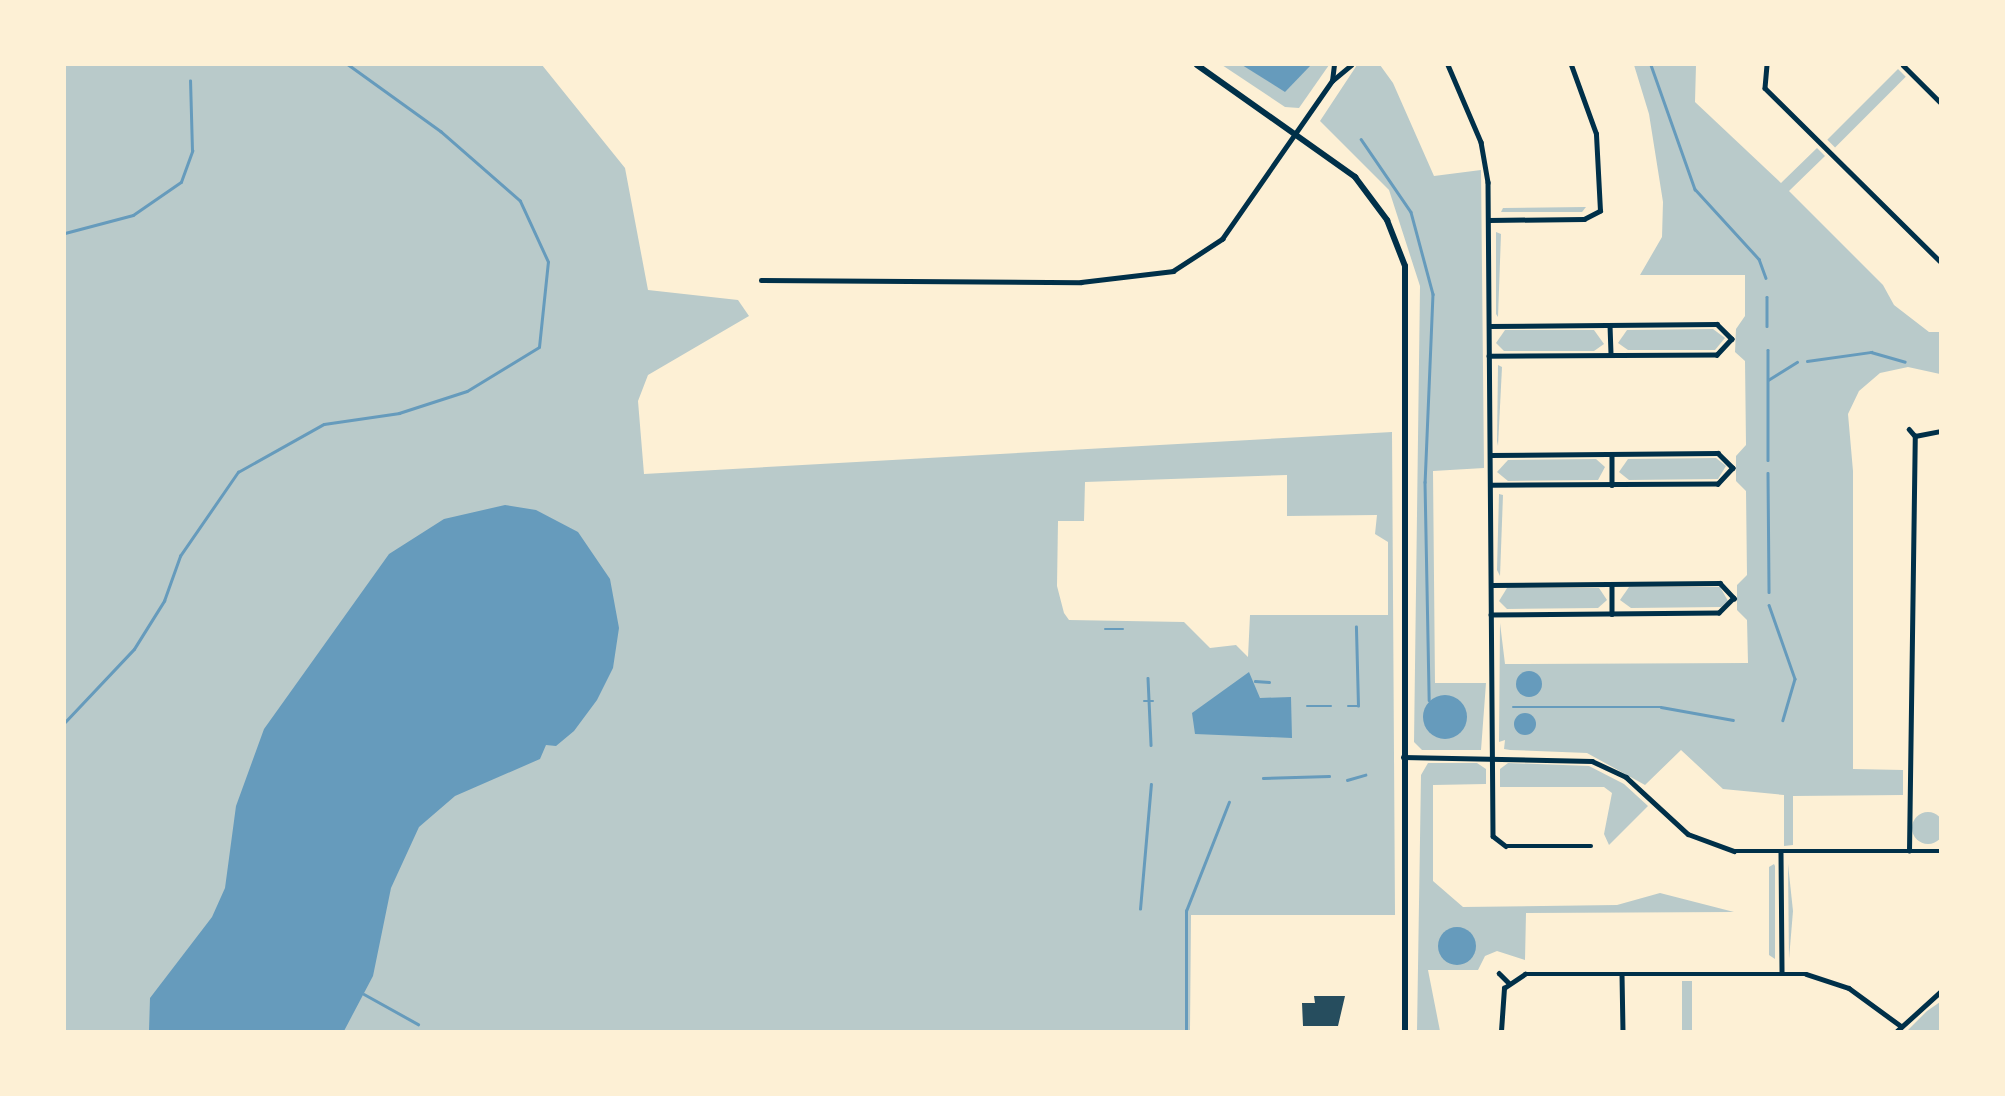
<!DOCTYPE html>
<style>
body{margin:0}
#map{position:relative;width:2005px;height:1096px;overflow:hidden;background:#fdf0d5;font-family:"Libre Baskerville",serif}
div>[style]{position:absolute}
.green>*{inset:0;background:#b9caca;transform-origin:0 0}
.round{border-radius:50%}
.water>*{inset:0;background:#669bbc}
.stream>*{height:2.5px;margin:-1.25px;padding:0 1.25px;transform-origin:1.25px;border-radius:1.25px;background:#669bbc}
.building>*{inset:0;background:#264d5e}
.minor>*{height:4.5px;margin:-2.25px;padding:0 2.25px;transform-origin:2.25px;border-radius:2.25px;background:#003049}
.secondary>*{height:6px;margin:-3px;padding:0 3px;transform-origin:3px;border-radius:3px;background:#003049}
span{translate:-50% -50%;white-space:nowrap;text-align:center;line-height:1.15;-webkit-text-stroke:7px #fdf0d5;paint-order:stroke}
.frame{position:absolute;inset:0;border:66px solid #fdf0d5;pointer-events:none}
</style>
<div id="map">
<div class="green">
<i style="clip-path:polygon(evenodd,65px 65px,542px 65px,625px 168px,648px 290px,738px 300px,749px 316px,648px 375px,638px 401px,644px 474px,1392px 432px,1395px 915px,1191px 915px,1190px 1031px,65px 1031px,65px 65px,1287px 475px,1287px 516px,1377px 515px,1375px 534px,1388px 542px,1388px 615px,1250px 615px,1248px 657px,1236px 645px,1210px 648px,1184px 622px,1069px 620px,1064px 613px,1057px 586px,1058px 521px,1084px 521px,1085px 482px,1287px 475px)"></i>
<i style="clip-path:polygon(1222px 65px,1329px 65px,1299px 108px,1285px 107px)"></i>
<i style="clip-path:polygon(1357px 65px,1380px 65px,1393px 83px,1434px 176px,1481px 170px,1484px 468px,1433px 471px,1435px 683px,1486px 683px,1481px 750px,1422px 750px,1414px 742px,1420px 286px,1389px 190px,1320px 121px)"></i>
<i style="clip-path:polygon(1634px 65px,1696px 65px,1695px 102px,1781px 183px,1817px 148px,1825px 156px,1789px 191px,1883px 285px,1894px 305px,1929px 332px,1940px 332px,1940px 374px,1908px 367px,1880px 373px,1859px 391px,1848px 414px,1853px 471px,1853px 769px,1903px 770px,1903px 795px,1793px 796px,1793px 845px,1784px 846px,1784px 795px,1723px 789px,1681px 750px,1645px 785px,1587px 753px,1510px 750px,1504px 749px,1505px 740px,1499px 742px,1500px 623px,1505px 664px,1748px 663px,1747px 620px,1737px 610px,1737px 585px,1747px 575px,1746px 491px,1736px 481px,1736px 456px,1746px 445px,1745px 361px,1735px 352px,1736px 329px,1745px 316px,1745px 275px,1640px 275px,1662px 237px,1663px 202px,1649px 114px)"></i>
<i style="left:1898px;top:69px;width:11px;height:100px;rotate:45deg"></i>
<i style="clip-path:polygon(1586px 207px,1582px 212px,1501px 212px,1503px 208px)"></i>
<i style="clip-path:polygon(1496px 232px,1501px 234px,1498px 317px,1496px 314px)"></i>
<i style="clip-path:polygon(1713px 329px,1725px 338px,1715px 350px,1628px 350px,1618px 343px,1627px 330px)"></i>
<i style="clip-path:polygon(1505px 330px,1594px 330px,1604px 344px,1594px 351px,1504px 351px,1496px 343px)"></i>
<i style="clip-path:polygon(1498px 365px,1502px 367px,1498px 446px,1497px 441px)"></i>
<i style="clip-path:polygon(1716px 458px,1726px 466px,1718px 479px,1629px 480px,1619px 472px,1628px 459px)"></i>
<i style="clip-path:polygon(1596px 459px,1605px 467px,1598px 480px,1508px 481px,1497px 472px,1508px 460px)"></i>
<i style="clip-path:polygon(1499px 494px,1503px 495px,1500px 576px,1497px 570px)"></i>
<i style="clip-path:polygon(1629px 587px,1720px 587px,1728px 601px,1721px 607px,1631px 608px,1620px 600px)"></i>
<i style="clip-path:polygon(1507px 588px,1599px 588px,1607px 600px,1598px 608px,1507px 609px,1499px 601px)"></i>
<i style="clip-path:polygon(1477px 763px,1486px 769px,1486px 784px,1433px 785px,1433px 881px,1463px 907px,1617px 905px,1660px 893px,1734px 912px,1526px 913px,1525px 960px,1497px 951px,1485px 956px,1478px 970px,1428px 970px,1440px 1031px,1417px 1031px,1421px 775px,1428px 763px)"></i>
<i style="clip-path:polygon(1508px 763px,1589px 766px,1624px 784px,1648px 806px,1609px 845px,1604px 834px,1612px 793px,1604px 787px,1500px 787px,1500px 769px)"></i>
<i class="round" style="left:1912px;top:812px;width:32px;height:32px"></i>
<i style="clip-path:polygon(1774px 864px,1775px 866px,1775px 959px,1769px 955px,1769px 867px)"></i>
<i style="clip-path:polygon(1788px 864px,1793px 911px,1789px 959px,1788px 866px)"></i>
<i style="left:1682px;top:981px;width:10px;height:50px"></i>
<i style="clip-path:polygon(1940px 1002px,1940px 1031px,1907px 1031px,1927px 1011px)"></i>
</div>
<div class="water">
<i style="clip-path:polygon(1242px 65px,1311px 65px,1285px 92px)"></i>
<i style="clip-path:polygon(505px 505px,536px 510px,578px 532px,610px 579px,619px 628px,613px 668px,597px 700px,574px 731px,556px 746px,546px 745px,540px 759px,455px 796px,419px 827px,391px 888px,373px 976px,344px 1031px,149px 1031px,150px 998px,212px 917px,225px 888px,236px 806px,264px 729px,389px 554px,444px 519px)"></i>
<i class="round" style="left:1516px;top:671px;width:26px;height:26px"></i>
<i style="clip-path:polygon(1249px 672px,1260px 698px,1291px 697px,1292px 738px,1195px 734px,1192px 713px)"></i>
<i class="round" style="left:1423px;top:695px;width:44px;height:44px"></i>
<i class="round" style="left:1514px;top:713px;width:22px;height:22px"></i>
<i class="round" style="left:1438px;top:927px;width:38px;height:38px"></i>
</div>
<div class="stream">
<i style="left:1651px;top:65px;width:132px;rotate:70.5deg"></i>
<i style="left:1695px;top:189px;width:95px;rotate:47.6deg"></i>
<i style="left:1759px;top:259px;width:20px;rotate:70deg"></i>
<i style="left:1361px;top:139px;width:88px;rotate:55.6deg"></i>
<i style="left:1411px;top:212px;width:85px;rotate:75deg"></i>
<i style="left:1433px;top:294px;width:188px;rotate:92.4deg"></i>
<i style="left:1425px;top:482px;width:218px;rotate:88.9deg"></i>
<i style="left:65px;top:233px;width:70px;rotate:-14.8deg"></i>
<i style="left:133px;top:215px;width:58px;rotate:-34.5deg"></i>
<i style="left:181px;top:182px;width:33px;rotate:-70deg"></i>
<i style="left:192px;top:151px;width:70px;rotate:-91.6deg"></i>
<i style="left:1767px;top:297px;width:29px;rotate:90deg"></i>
<i style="left:1768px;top:350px;width:110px;rotate:90deg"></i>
<i style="left:1807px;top:361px;width:65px;rotate:-8deg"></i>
<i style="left:1871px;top:352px;width:35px;rotate:16deg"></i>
<i style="left:1768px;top:380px;width:34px;rotate:-32deg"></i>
<i style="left:1768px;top:473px;width:119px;rotate:89.5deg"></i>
<i style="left:1769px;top:605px;width:78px;rotate:70.6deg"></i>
<i style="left:1795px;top:679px;width:43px;rotate:106.3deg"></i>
<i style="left:1105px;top:629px;width:18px"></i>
<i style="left:1148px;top:678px;width:67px;rotate:87.4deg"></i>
<i style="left:1255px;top:681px;width:14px;rotate:4deg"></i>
<i style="left:1144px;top:701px;width:9px"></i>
<i style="left:1307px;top:706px;width:24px"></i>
<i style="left:1348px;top:706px;width:10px"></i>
<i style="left:1358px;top:706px;width:79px;rotate:-91.5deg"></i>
<i style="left:1513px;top:707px;width:148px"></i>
<i style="left:1661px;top:707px;width:73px;rotate:10.2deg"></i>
<i style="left:65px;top:722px;width:100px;rotate:-46.6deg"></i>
<i style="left:134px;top:649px;width:57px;rotate:-58deg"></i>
<i style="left:164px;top:601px;width:48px;rotate:-70.4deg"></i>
<i style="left:180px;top:556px;width:102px;rotate:-55.4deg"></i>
<i style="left:238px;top:472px;width:98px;rotate:-29.2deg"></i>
<i style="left:324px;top:424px;width:76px;rotate:-8.3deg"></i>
<i style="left:399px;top:413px;width:71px;rotate:-17.9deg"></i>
<i style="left:467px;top:391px;width:84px;rotate:-31.4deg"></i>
<i style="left:539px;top:347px;width:85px;rotate:-84deg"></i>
<i style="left:548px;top:262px;width:67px;rotate:-114.7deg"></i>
<i style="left:520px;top:201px;width:105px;rotate:-138.9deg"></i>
<i style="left:441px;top:132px;width:115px;rotate:-144.2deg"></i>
<i style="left:1263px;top:778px;width:66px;rotate:-1.7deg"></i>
<i style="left:1347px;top:780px;width:19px;rotate:-16deg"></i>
<i style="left:1140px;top:909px;width:125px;rotate:-85deg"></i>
<i style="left:364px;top:994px;width:62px;rotate:29.1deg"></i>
<i style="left:1186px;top:1031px;width:120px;rotate:-90deg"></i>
<i style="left:1186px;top:911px;width:117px;rotate:-68.5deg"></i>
</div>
<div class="building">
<i style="clip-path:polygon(1314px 996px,1345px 996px,1338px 1026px,1303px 1026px,1302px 1003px,1315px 1003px)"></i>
</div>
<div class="minor">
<i style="left:1448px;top:65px;width:84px;rotate:66.8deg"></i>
<i style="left:1481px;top:142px;width:41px;rotate:80.1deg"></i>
<i style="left:1488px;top:182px;width:654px;rotate:89.56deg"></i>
<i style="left:1493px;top:836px;width:16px;rotate:38deg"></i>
<i style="left:1506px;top:846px;width:85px"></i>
<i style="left:1767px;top:65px;width:23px;rotate:95deg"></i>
<i style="left:1765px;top:88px;width:246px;rotate:44.7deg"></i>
<i style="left:1903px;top:65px;width:52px;rotate:45deg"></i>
<i style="left:1332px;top:81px;width:16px;rotate:-83deg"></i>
<i style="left:1489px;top:220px;width:95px;rotate:-0.6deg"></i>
<i style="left:1584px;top:219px;width:18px;rotate:-27deg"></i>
<i style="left:1600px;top:211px;width:77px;rotate:-93deg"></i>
<i style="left:1596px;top:134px;width:73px;rotate:-109.9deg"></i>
<i style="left:761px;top:280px;width:320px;rotate:0.4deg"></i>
<i style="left:1081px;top:282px;width:93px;rotate:-6.8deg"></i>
<i style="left:1173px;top:271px;width:59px;rotate:-33.1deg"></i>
<i style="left:1222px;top:239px;width:193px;rotate:-55.2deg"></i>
<i style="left:1332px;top:81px;width:25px;rotate:-40deg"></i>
<i style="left:1610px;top:325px;width:30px;rotate:88deg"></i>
<i style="left:1489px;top:326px;width:228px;rotate:-0.5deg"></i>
<i style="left:1717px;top:324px;width:21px;rotate:45deg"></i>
<i style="left:1732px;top:339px;width:22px;rotate:133deg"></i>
<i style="left:1717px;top:355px;width:228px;rotate:179.7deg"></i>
<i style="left:1909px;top:429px;width:9px;rotate:49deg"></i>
<i style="left:1915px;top:436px;width:25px;rotate:-11deg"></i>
<i style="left:1612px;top:454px;width:31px;rotate:90deg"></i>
<i style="left:1490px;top:455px;width:228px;rotate:-0.5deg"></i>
<i style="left:1718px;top:453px;width:21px;rotate:45deg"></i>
<i style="left:1733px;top:468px;width:22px;rotate:133deg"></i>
<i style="left:1718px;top:484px;width:227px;rotate:179.7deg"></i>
<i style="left:1612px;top:584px;width:30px;rotate:90deg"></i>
<i style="left:1491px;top:585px;width:229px;rotate:-0.5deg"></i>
<i style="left:1720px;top:583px;width:21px;rotate:47deg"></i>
<i style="left:1734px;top:598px;width:21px;rotate:135deg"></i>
<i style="left:1719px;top:613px;width:228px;rotate:179.5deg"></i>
<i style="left:1403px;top:757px;width:189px;rotate:1.2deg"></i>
<i style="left:1592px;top:761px;width:38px;rotate:25deg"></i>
<i style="left:1626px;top:777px;width:84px;rotate:42.6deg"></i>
<i style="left:1688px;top:834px;width:49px;rotate:20.3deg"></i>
<i style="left:1734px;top:851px;width:206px"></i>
<i style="left:1909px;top:851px;width:415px;rotate:-89.2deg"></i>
<i style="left:1781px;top:853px;width:119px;rotate:89.5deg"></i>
<i style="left:1499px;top:973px;width:13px;rotate:45deg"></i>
<i style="left:1622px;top:974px;width:57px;rotate:89deg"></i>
<i style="left:1501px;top:1031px;width:43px;rotate:-86deg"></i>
<i style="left:1504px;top:988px;width:25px;rotate:-34deg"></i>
<i style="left:1525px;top:974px;width:281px"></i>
<i style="left:1806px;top:974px;width:45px;rotate:18deg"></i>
<i style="left:1849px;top:988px;width:64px;rotate:36.2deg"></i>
<i style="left:1897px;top:1031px;width:58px;rotate:-42.2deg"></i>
</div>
<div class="secondary">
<i style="left:1197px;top:65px;width:194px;rotate:35.3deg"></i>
<i style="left:1355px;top:177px;width:54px;rotate:53.3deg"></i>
<i style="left:1387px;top:220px;width:49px;rotate:68.6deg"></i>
<i style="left:1405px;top:266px;width:765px;rotate:90deg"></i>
</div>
<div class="frame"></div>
</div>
